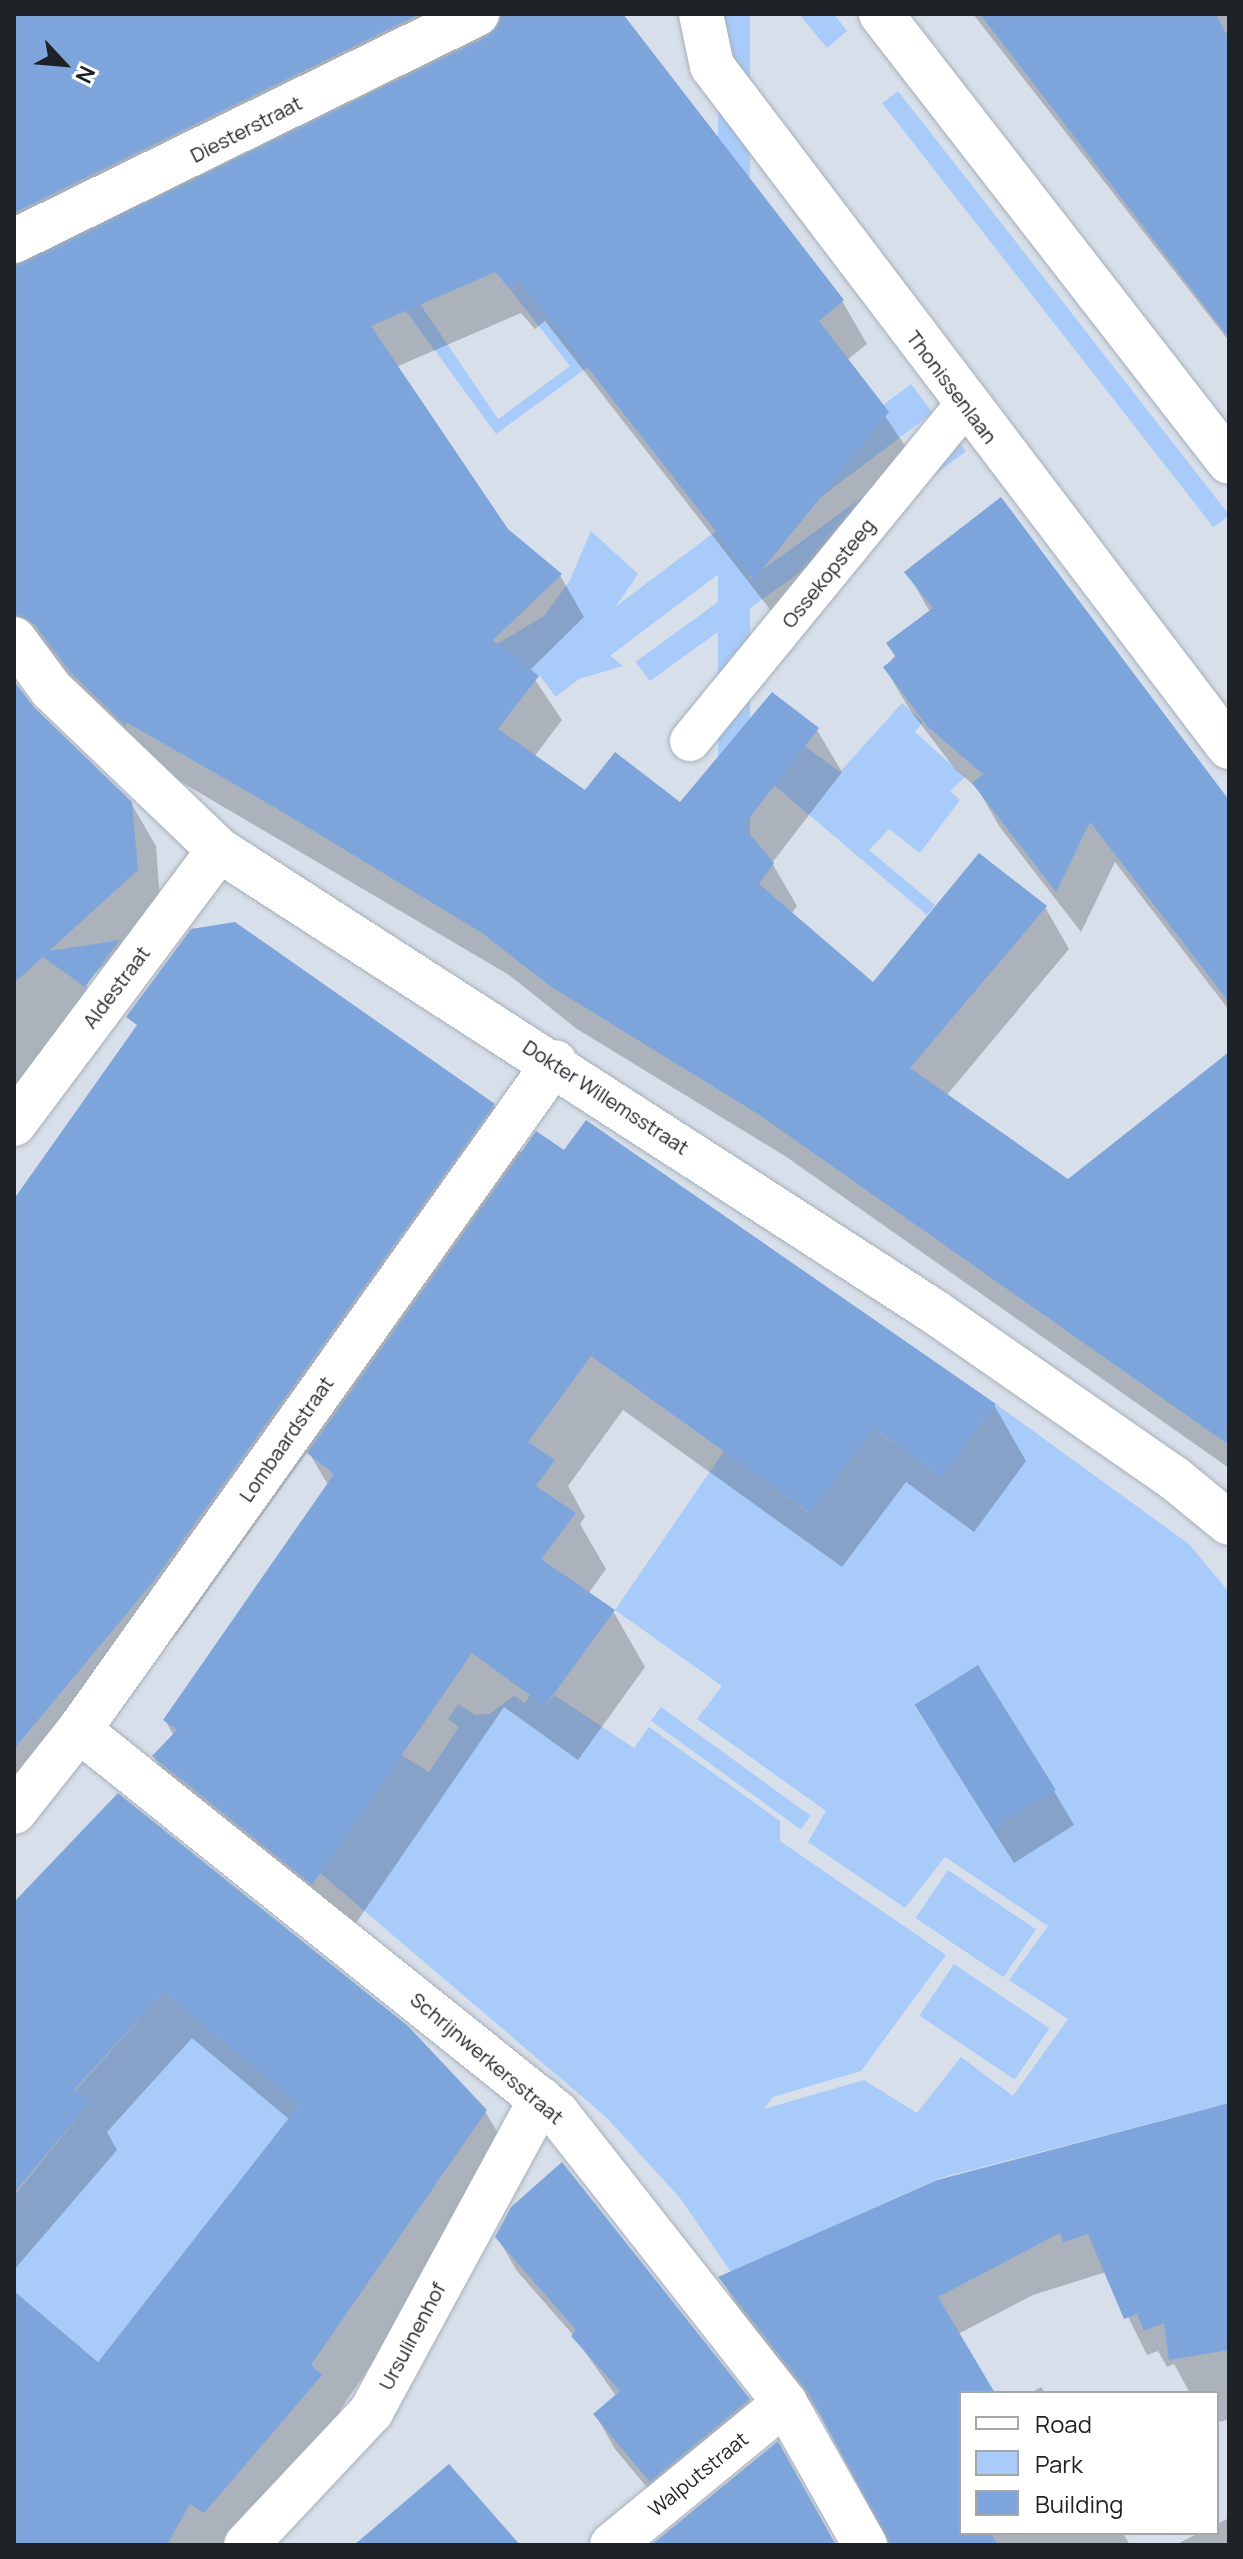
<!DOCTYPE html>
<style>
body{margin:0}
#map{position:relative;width:1243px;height:2559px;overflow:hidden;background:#d7dfea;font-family:Manrope,sans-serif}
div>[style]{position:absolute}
.green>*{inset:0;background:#a9cbfa;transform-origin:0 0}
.shadow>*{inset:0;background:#0003}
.building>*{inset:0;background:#7da5dc;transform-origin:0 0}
.roads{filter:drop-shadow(0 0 2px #a7afb9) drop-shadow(0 0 2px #a7afb9)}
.lane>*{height:40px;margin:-20px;padding:0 20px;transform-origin:20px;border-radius:20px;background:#fff}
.street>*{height:44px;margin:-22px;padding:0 22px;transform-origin:22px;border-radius:22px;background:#fff}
.secondary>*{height:44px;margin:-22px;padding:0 22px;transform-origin:22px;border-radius:22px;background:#fff}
span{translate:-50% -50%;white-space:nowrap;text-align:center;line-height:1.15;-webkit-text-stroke:6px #fff;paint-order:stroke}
.street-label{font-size:20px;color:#1e2125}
.frame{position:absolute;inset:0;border:16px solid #1e2125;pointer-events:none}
.legend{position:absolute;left:959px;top:2391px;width:260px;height:144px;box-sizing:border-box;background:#fff;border:2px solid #a5a6a8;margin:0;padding:10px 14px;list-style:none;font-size:24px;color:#1e2125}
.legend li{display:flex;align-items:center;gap:16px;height:40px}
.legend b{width:40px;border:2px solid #a5a6a8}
.north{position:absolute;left:24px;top:24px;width:80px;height:80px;-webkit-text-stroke:6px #fff;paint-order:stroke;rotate:116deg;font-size:22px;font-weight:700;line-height:32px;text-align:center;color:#1e2125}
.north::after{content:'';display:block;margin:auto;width:28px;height:36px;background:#1e2125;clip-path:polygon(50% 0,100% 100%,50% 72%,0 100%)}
</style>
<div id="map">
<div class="green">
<i style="left:718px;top:14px;width:32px;height:827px"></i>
<i style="clip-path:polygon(799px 14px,834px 14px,847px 31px,827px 48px)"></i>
<i style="left:898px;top:91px;width:538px;height:20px;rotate:52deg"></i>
<i style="clip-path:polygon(519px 280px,588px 367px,496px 434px,406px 311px,420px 304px,498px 419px,570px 366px,509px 288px)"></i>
<i style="left:911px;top:384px;width:36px;height:472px;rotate:53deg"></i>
<i style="left:952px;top:432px;width:24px;height:391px;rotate:54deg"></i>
<i style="clip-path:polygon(591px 531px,638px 574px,592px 641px,623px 666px,579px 679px,539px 676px,497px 644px,544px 616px,569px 582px)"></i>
<i style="clip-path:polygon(902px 703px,923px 722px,915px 732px,965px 777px,950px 791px,960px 800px,920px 853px,889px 829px,869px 850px,935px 905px,927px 915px,774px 785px,805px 746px,840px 772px)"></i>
<i style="clip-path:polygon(evenodd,996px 1404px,1189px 1544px,1229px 1592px,1229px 2103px,940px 2178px,731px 2272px,680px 2198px,606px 2117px,320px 1873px,401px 1755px,429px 1772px,459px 1727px,448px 1719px,458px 1704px,475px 1715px,489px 1714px,514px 1696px,525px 1703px,530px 1695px,546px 1706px,554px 1695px,634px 1748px,649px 1727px,780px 1821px,780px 1841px,946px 1955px,861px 2071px,773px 2097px,764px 2109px,864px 2080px,917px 2113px,961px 2057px,1013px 2096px,1068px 2019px,1009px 1980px,1048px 1926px,945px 1857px,905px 1908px,808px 1842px,826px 1811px,697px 1719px,722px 1686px,615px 1610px,724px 1451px,809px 1513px,873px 1428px,941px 1478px,996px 1404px,978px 1665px,1056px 1789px,992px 1830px,914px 1705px,978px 1665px)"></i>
<i style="left:661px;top:1707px;width:185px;height:17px;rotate:36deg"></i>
<i style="left:948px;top:1870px;width:106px;height:58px;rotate:34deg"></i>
<i style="left:954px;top:1964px;width:115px;height:62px;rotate:34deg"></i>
<i style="clip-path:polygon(164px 1992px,299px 2105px,98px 2362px,14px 2291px,14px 2196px,91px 2101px,75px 2091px)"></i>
</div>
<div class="shadow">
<i style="clip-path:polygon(14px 14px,620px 14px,842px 301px,867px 344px,847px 360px,912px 456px,779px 621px,545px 321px,535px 329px,521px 313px,396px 367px,506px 530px,560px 575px,584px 617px,529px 671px,562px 720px,534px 757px,585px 793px,680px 805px,817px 730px,842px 772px,772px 863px,797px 906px,791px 914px,874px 985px,1045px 907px,1069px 949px,946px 1096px,1068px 1181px,1229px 1055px,1229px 1468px,785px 1156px,577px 1029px,509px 975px,149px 763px,15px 671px,16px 687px,32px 708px,131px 803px,156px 846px,161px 913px,85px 983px,91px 992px,14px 1100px)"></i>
<i style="clip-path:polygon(973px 14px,1229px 14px,1229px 341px)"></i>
<i style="clip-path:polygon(1001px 500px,1229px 801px,1229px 1010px,1115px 862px,1081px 932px,999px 826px,978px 789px,955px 769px,910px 710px,885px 668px,930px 612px,907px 572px)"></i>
<i style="clip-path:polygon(493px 1105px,522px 1155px,994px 1405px,1026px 1461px,974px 1532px,906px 1482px,842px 1567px,623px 1410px,568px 1486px,585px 1517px,580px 1524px,606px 1569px,588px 1594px,613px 1611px,645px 1667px,578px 1760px,504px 1707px,345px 1939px,186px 1812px,154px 1757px,174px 1736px,165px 1720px,328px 1485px,308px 1451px,180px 1630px,14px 1829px,14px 1199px)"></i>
<i style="clip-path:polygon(936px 1740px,1054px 1791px,1074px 1825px,1014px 1863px)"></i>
<i style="clip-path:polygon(14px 1905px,485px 2111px,513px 2159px,340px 2410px,348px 2424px,244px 2545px,14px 2545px,14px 2294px,98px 2364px,290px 2120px,192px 2038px,107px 2132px,117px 2150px,14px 2270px)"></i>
<i style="clip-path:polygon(1229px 2105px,1229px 2419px,1220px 2422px,1217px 2416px,1217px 2393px,1190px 2393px,1174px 2364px,1167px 2367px,1158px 2351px,1147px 2355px,1106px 2272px,1033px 2295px,958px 2334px,993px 2393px,961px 2393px,961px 2533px,1123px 2533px,1130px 2545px,889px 2545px,889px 2532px,829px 2426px,742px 2315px,721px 2278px)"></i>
<i style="clip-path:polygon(561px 2165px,749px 2400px,768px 2435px,670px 2515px,615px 2449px,595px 2414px,616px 2396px,573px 2335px,517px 2271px,497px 2237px)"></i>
<i style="clip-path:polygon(1041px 2387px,1045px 2393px,1030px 2393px)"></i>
<i style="clip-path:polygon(1229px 2518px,1229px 2545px,1175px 2545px,1199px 2533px,1217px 2533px,1217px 2524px)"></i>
</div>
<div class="building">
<i style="clip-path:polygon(14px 14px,420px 14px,14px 213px)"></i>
<i style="clip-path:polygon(502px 14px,623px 14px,844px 300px,819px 321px,889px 412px,754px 580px,519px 280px,509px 288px,495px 272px,371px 326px,508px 529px,562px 574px,493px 640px,539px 676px,498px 729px,585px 790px,615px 752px,680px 802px,772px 692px,819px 728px,743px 826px,774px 863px,759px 884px,873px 982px,979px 853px,1047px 906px,910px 1068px,1068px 1179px,1229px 1052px,1229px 1445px,758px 1114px,550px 986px,482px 933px,276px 808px,126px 722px,126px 727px,70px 672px,34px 624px,14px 614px,14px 266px,488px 36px)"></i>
<i style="clip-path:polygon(980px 14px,1216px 14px,1229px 39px,1229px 338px)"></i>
<i style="clip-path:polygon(1001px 497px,1229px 800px,1229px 1002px,1090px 822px,1056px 892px,972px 783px,983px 774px,928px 727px,883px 667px,896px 657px,886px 643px,933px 608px,904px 572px)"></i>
<i style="clip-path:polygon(14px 681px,34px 707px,132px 802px,138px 870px,49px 951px,120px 940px,85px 987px,43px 957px,14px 983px)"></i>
<i style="clip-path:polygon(235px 922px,495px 1104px,153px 1582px,14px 1749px,14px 1199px,137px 1025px,126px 1017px,191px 929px)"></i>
<i style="clip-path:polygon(586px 1120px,996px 1404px,941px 1478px,874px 1428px,810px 1513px,591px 1356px,528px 1442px,555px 1460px,536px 1486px,576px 1513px,541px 1559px,615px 1610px,545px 1706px,472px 1653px,312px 1885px,152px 1756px,177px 1730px,163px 1720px,334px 1474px,307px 1453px,536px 1131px,564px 1150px)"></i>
<i style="left:978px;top:1665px;width:147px;height:75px;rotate:58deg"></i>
<i style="clip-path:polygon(118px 1793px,408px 2026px,487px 2110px,311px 2365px,322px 2375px,204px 2513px,190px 2504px,167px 2545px,14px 2545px,14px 2291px,98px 2362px,299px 2105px,164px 1992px,74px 2090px,91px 2101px,14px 2193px,14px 1902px)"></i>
<i style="clip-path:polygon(1229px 2103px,1229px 2350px,1169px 2360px,1164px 2323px,1144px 2331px,1137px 2314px,1124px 2319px,1088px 2234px,1063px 2242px,1060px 2233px,938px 2297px,995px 2393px,961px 2393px,961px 2533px,991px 2533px,998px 2545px,890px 2545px,807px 2391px,718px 2277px,937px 2180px)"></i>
<i style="clip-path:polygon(562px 2162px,750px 2399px,650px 2482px,593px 2414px,620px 2391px,571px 2336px,576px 2330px,495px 2237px,511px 2207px)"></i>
<i style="clip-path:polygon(778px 2441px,836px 2545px,651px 2545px)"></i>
<i style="clip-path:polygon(449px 2464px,520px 2545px,354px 2545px)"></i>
</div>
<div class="roads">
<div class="lane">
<i style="left:690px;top:741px;width:434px;rotate:-50.7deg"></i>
</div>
<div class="street">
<i style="left:701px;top:14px;width:53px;rotate:78.1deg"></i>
<i style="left:712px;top:66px;width:855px;rotate:52.8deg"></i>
<i style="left:14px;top:241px;width:516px;rotate:-26.12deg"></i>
<i style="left:14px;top:639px;width:62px;rotate:53.5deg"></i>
<i style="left:51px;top:689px;width:233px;rotate:43.8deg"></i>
<i style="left:219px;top:850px;width:852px;rotate:32.83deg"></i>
<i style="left:935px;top:1312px;width:291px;rotate:34.8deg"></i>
<i style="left:1174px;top:1478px;width:71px;rotate:39.3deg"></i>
<i style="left:14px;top:1124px;width:342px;rotate:-53.2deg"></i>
<i style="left:79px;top:1730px;width:613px;rotate:38.7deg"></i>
<i style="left:557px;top:2113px;width:369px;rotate:51.8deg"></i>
<i style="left:785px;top:2403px;width:163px;rotate:60.6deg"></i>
<i style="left:14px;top:1812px;width:105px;rotate:-51.6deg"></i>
<i style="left:79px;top:1730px;width:820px;rotate:-54.53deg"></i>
<i style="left:246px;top:2545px;width:183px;rotate:-46.8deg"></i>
<i style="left:371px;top:2412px;width:356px;rotate:-61.5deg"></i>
<i style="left:612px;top:2545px;width:224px;rotate:-39.4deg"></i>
</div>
<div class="secondary">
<i style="left:881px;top:14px;width:567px;rotate:52.16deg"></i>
</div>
</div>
<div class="street-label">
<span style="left:246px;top:129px;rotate:-27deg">Diesterstraat</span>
<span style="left:952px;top:387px;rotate:53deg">Thonissenlaan</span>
<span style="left:828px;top:573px;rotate:-51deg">Ossekopsteeg</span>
<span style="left:116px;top:987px;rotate:-53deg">Aldestraat</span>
<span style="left:606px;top:1097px;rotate:33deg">Dokter Willemsstraat</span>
<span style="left:286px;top:1439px;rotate:-55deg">Lombaardstraat</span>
<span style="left:487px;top:2058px;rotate:40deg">Schrijnwerkersstraat</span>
<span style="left:412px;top:2336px;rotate:-62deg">Ursulinenhof</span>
<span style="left:698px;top:2474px;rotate:-39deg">Walputstraat</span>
</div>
<div class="frame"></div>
<ul class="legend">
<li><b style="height:10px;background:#fff"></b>Road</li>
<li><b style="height:22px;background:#a9cbfa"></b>Park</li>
<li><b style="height:22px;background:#7da5dc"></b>Building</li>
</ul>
<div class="north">N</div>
</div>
